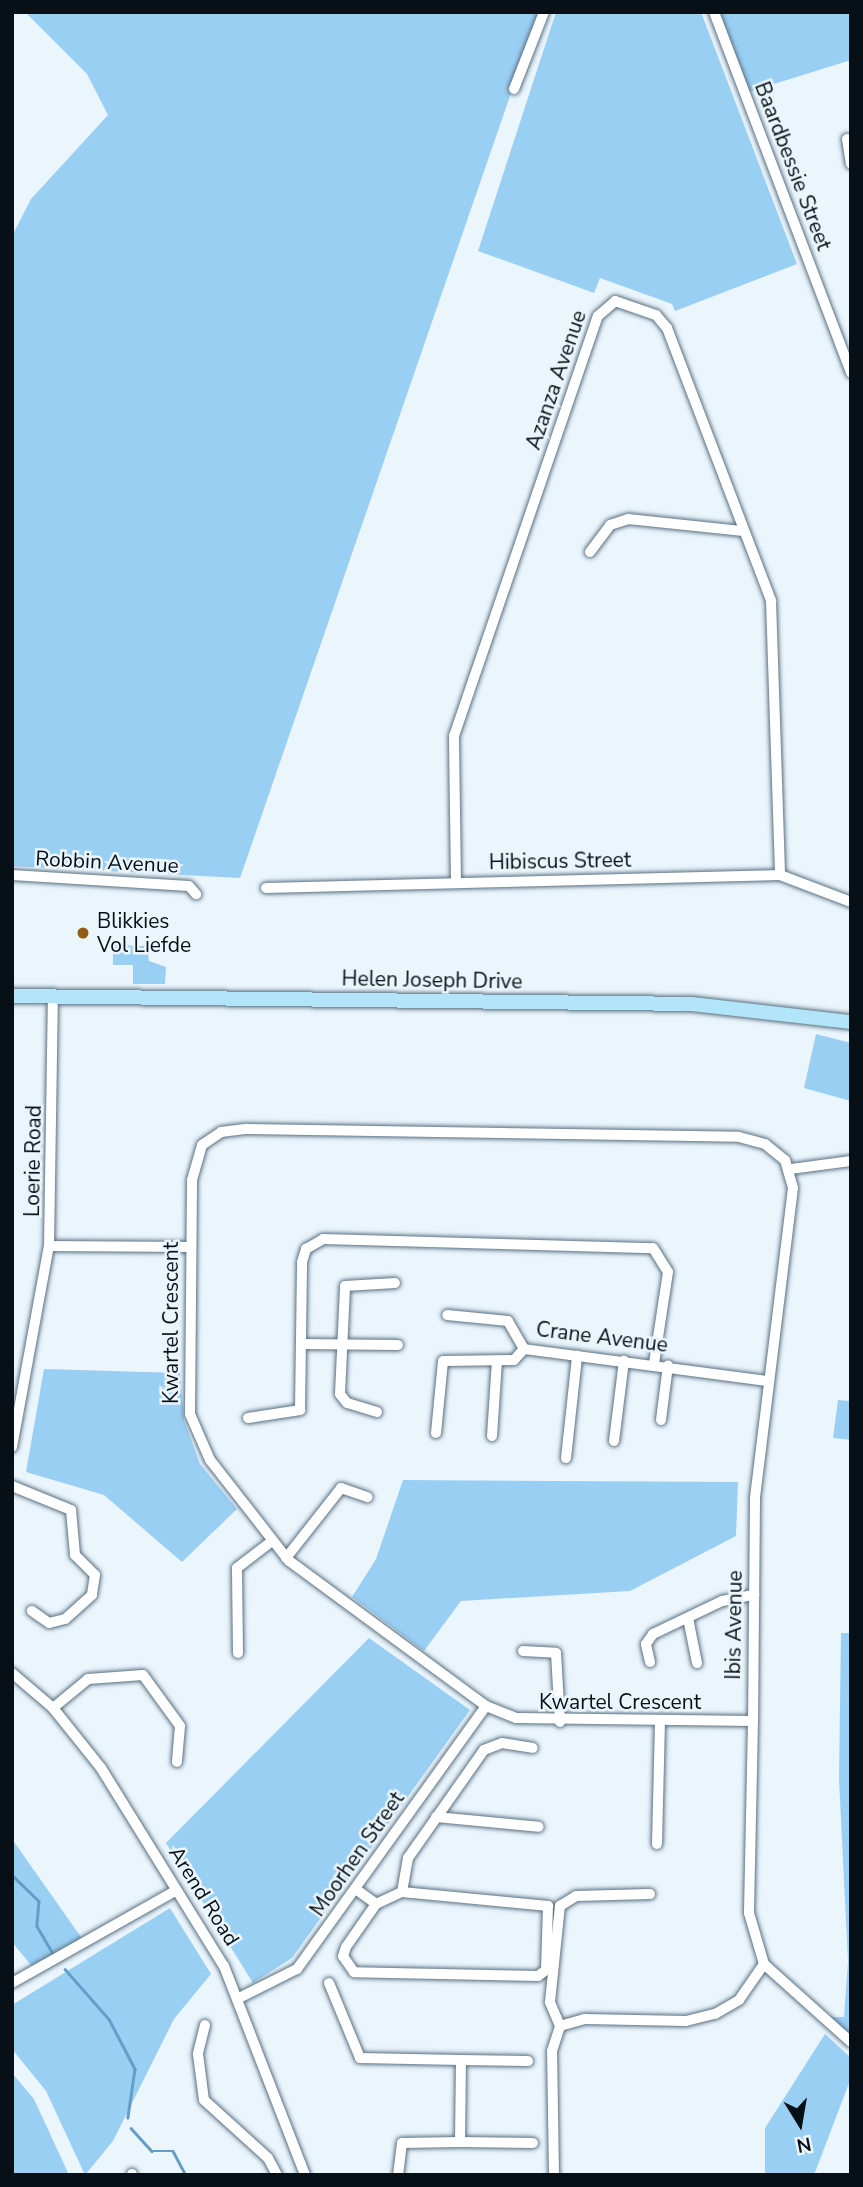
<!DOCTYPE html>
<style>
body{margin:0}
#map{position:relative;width:863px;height:2187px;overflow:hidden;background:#eaf5fc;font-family:"Nunito Sans",sans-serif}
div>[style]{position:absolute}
.green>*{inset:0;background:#9acff4}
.stream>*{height:2.5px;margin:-1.25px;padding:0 1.25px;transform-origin:1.25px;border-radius:1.25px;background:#629ec7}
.roads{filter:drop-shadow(0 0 2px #5a7081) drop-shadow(0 0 2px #5a7081)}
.street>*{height:10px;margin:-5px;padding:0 5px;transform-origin:5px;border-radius:5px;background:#fff}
.secondary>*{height:14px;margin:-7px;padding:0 7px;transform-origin:7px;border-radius:7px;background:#b2e4fa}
.dots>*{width:19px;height:19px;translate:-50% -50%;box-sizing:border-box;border:4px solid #eaf5fc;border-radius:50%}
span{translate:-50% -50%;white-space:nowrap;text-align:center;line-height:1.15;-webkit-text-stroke:5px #eaf5fc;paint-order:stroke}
.street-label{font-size:21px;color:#071016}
.poi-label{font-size:21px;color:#071016}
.left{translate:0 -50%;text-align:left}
.frame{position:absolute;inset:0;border:14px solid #071016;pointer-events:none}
.north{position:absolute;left:765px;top:2089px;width:70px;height:70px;-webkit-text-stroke:5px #eaf5fc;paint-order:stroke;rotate:169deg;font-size:19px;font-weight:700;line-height:28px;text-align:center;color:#071016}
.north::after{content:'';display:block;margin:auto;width:24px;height:32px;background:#071016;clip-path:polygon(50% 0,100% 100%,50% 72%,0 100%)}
</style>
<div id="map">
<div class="green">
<i style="clip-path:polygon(25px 12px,539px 12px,240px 878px,12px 866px,12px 236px,31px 199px,108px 115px,87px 74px)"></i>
<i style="clip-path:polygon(556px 12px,701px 12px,797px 264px,675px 311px,672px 304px,600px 278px,594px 293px,478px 251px)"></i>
<i style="clip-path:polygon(717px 12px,851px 12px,851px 60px,748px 92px)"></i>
<i style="clip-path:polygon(113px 945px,147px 946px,149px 961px,166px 967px,165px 984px,133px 984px,133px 965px,113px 965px)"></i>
<i style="clip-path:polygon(816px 1034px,851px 1043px,851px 1101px,804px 1088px)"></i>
<i style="clip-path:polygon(44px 1369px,180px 1373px,184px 1420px,200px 1464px,237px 1509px,182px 1562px,104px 1495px,26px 1472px)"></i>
<i style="clip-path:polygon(838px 1400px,851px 1401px,851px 1440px,833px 1438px)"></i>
<i style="clip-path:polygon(403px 1480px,738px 1482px,736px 1536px,630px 1591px,461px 1601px,424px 1651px,352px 1597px,376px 1559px)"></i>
<i style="clip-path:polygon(841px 1633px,851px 1633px,851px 2037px,828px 2017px,844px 2017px,848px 1962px,839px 1779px)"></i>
<i style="clip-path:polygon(369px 1638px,470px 1710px,292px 1958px,253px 1983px,166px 1843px)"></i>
<i style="clip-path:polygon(12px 1839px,83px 1940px,34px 1969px,12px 1942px)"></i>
<i style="clip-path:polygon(170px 1908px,211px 1974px,174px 2019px,113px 2141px,85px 2175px,46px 2091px,12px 2049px,12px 2005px)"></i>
<i style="clip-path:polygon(825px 2034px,851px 2058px,851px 2078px,814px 2175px,765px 2175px,765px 2128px)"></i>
<i style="clip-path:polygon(12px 2073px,34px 2099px,69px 2175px,12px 2175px)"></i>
</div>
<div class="stream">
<i style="left:12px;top:1875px;width:37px;rotate:44deg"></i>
<i style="left:39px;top:1901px;width:25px;rotate:95deg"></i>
<i style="left:37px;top:1926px;width:34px;rotate:60deg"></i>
<i style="left:65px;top:1969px;width:67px;rotate:48.7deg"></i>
<i style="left:109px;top:2019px;width:56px;rotate:62.5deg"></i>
<i style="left:135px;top:2069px;width:49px;rotate:98.3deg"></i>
<i style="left:131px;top:2128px;width:31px;rotate:48deg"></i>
<i style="left:152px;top:2151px;width:21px"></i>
<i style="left:173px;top:2151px;width:27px;rotate:62deg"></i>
</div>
<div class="roads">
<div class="street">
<i style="left:714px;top:12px;width:386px;rotate:69.2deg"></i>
<i style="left:514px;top:89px;width:83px;rotate:-68.7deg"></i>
<i style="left:847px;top:139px;width:25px;rotate:81deg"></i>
<i style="left:590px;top:552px;width:34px;rotate:-53deg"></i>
<i style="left:610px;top:525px;width:19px;rotate:-18deg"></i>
<i style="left:628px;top:519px;width:116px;rotate:6deg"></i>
<i style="left:12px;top:875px;width:177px;rotate:3.6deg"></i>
<i style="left:189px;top:886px;width:11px;rotate:49deg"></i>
<i style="left:456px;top:883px;width:147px;rotate:-90.8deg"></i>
<i style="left:454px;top:736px;width:444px;rotate:-71.1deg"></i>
<i style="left:598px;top:316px;width:23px;rotate:-41deg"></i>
<i style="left:615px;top:301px;width:43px;rotate:18.9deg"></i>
<i style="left:656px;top:315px;width:17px;rotate:50deg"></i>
<i style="left:667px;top:328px;width:292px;rotate:69.1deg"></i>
<i style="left:771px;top:601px;width:274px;rotate:88.1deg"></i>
<i style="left:266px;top:888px;width:514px;rotate:-1.45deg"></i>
<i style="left:780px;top:875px;width:76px;rotate:20.8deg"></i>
<i style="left:791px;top:1169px;width:61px;rotate:-7.6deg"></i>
<i style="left:49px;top:1246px;width:141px;rotate:0.4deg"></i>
<i style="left:301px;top:1344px;width:97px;rotate:0.6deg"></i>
<i style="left:524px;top:1349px;width:246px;rotate:7.5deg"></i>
<i style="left:377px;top:1412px;width:31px;rotate:-163deg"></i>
<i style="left:347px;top:1403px;width:11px;rotate:-128deg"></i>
<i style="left:340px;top:1394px;width:108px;rotate:-87.3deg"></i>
<i style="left:345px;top:1286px;width:50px;rotate:-3.4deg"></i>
<i style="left:248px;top:1418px;width:53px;rotate:-8.7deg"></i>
<i style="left:300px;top:1410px;width:148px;rotate:-89.2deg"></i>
<i style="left:302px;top:1262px;width:14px;rotate:-73deg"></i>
<i style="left:306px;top:1249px;width:20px;rotate:-30deg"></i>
<i style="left:323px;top:1239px;width:330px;rotate:1.6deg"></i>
<i style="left:653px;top:1248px;width:28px;rotate:58deg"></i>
<i style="left:668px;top:1272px;width:92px;rotate:98.7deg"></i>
<i style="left:661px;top:1420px;width:55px;rotate:-82.7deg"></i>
<i style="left:436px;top:1433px;width:72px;rotate:-84.4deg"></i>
<i style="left:443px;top:1361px;width:71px;rotate:-0.8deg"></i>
<i style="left:514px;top:1360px;width:15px;rotate:-48deg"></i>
<i style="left:524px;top:1349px;width:32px;rotate:-120deg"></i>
<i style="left:508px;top:1321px;width:61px;rotate:-174.4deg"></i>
<i style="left:492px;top:1436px;width:76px;rotate:-86.2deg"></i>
<i style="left:614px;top:1441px;width:81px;rotate:-82.9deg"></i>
<i style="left:12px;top:1447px;width:204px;rotate:-79.6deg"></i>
<i style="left:49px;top:1246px;width:248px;rotate:-89.1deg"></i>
<i style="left:566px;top:1458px;width:103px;rotate:-83.8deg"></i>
<i style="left:12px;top:1486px;width:64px;rotate:22.1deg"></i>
<i style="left:71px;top:1510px;width:45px;rotate:84.9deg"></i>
<i style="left:75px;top:1555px;width:28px;rotate:45deg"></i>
<i style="left:95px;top:1575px;width:20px;rotate:99deg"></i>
<i style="left:92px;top:1595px;width:36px;rotate:138deg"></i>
<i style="left:65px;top:1619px;width:16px;rotate:166deg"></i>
<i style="left:49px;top:1623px;width:21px;rotate:-145deg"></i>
<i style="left:286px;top:1558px;width:89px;rotate:-51.8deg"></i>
<i style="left:341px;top:1488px;width:28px;rotate:19deg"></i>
<i style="left:688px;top:1618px;width:46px;rotate:78.7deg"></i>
<i style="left:523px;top:1651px;width:33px;rotate:3deg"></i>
<i style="left:556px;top:1653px;width:69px;rotate:86.7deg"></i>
<i style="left:238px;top:1653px;width:85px;rotate:-90.7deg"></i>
<i style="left:237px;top:1568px;width:44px;rotate:-37.6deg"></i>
<i style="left:650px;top:1662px;width:18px;rotate:-103deg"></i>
<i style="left:646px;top:1644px;width:12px;rotate:-55deg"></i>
<i style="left:653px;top:1634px;width:76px;rotate:-25.6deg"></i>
<i style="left:722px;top:1601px;width:33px;rotate:-11deg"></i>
<i style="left:12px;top:1673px;width:54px;rotate:40.5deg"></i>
<i style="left:53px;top:1708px;width:77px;rotate:51.3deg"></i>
<i style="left:101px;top:1768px;width:233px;rotate:58.2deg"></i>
<i style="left:224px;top:1966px;width:224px;rotate:68.8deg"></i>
<i style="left:53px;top:1708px;width:45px;rotate:-39.6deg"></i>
<i style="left:88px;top:1679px;width:55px;rotate:-4.2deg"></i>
<i style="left:143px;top:1675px;width:63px;rotate:54deg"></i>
<i style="left:180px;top:1726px;width:36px;rotate:95deg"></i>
<i style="left:753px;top:1721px;width:237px;rotate:-179.3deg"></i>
<i style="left:516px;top:1718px;width:32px;rotate:-158deg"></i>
<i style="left:486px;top:1706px;width:245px;rotate:-143.6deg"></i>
<i style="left:289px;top:1561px;width:128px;rotate:-128deg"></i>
<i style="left:210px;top:1460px;width:50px;rotate:-113.5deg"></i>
<i style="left:190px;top:1414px;width:234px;rotate:-89.5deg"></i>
<i style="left:192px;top:1180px;width:36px;rotate:-74deg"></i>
<i style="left:202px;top:1145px;width:23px;rotate:-34deg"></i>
<i style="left:221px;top:1132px;width:26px;rotate:-7deg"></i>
<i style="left:247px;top:1129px;width:492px;rotate:0.9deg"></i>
<i style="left:739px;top:1137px;width:27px;rotate:15deg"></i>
<i style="left:765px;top:1144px;width:26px;rotate:39deg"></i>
<i style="left:785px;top:1160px;width:29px;rotate:74deg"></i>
<i style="left:793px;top:1188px;width:312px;rotate:97deg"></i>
<i style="left:755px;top:1498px;width:223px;rotate:90.5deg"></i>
<i style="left:753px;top:1721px;width:192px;rotate:91.2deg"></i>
<i style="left:749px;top:1913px;width:53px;rotate:73.6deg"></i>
<i style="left:764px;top:1964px;width:117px;rotate:41.9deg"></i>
<i style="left:436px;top:1817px;width:103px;rotate:5.5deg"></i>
<i style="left:657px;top:1844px;width:122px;rotate:-88.6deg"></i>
<i style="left:357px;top:1890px;width:24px;rotate:36deg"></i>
<i style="left:402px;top:1892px;width:147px;rotate:5.5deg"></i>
<i style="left:548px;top:1906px;width:64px;rotate:91.8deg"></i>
<i style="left:546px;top:1970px;width:10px;rotate:143deg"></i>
<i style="left:538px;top:1976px;width:184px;rotate:-178.8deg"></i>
<i style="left:354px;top:1972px;width:19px;rotate:-125deg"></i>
<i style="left:343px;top:1956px;width:9px;rotate:-72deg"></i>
<i style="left:346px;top:1947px;width:52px;rotate:-55.1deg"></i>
<i style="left:376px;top:1904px;width:29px;rotate:-25deg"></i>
<i style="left:402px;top:1892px;width:35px;rotate:-80deg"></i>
<i style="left:408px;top:1858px;width:132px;rotate:-54.9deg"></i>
<i style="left:484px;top:1750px;width:19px;rotate:-21deg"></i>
<i style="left:502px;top:1743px;width:31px;rotate:9deg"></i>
<i style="left:12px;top:1983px;width:189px;rotate:-29.4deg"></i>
<i style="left:329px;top:1983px;width:81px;rotate:67.5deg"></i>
<i style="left:360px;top:2058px;width:101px;rotate:1.1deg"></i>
<i style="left:461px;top:2060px;width:82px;rotate:90.7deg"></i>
<i style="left:460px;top:2142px;width:58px;rotate:179deg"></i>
<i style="left:402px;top:2143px;width:32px;rotate:97deg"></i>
<i style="left:239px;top:1998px;width:65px;rotate:-26.6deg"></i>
<i style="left:297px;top:1969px;width:324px;rotate:-54.3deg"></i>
<i style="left:205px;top:2025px;width:30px;rotate:104deg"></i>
<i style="left:198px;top:2054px;width:46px;rotate:82.6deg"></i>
<i style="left:204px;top:2100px;width:86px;rotate:42.2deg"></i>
<i style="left:268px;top:2158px;width:19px;rotate:62deg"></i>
<i style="left:560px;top:2026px;width:26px;rotate:-113deg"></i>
<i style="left:550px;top:2002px;width:97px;rotate:-84.1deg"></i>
<i style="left:560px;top:1906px;width:19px;rotate:-32deg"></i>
<i style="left:576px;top:1896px;width:74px;rotate:-1.5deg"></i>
<i style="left:461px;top:2060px;width:67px;rotate:0.9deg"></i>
<i style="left:460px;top:2142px;width:73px;rotate:0.8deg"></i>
<i style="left:132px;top:2175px;width:1px;rotate:-90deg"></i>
<i style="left:554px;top:2175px;width:124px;rotate:-90.9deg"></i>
<i style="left:552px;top:2051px;width:26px;rotate:-72deg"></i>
<i style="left:560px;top:2026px;width:26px;rotate:-16deg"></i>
<i style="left:585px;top:2019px;width:101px;rotate:1.1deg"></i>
<i style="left:686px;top:2021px;width:30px;rotate:-14deg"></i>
<i style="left:715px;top:2014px;width:28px;rotate:-30deg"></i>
<i style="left:739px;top:2000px;width:44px;rotate:-55.2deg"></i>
</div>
<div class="secondary">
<i style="left:12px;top:996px;width:680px;rotate:0.67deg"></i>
<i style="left:692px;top:1004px;width:160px;rotate:6.5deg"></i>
</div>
</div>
<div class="dots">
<i style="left:83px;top:933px;background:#925c12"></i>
</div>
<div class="street-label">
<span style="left:793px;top:166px;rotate:69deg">Baardbessie Street</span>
<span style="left:556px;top:380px;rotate:-71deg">Azanza Avenue</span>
<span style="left:560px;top:861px;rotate:-1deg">Hibiscus Street</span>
<span style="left:107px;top:862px;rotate:3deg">Robbin Avenue</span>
<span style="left:432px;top:980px;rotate:1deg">Helen Joseph Drive</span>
<span style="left:33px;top:1161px;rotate:-89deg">Loerie Road</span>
<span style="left:171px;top:1323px;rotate:-90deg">Kwartel Crescent</span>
<span style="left:602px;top:1337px;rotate:7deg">Crane Avenue</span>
<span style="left:734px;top:1625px;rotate:-89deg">Ibis Avenue</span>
<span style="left:620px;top:1702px">Kwartel Crescent</span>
<span style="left:357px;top:1854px;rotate:-55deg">Moorhen Street</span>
<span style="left:204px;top:1896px;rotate:58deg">Arend Road</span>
</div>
<div class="poi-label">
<span class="left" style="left:97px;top:933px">Blikkies<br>Vol Liefde</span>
</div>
<div class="frame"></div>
<div class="north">N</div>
</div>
